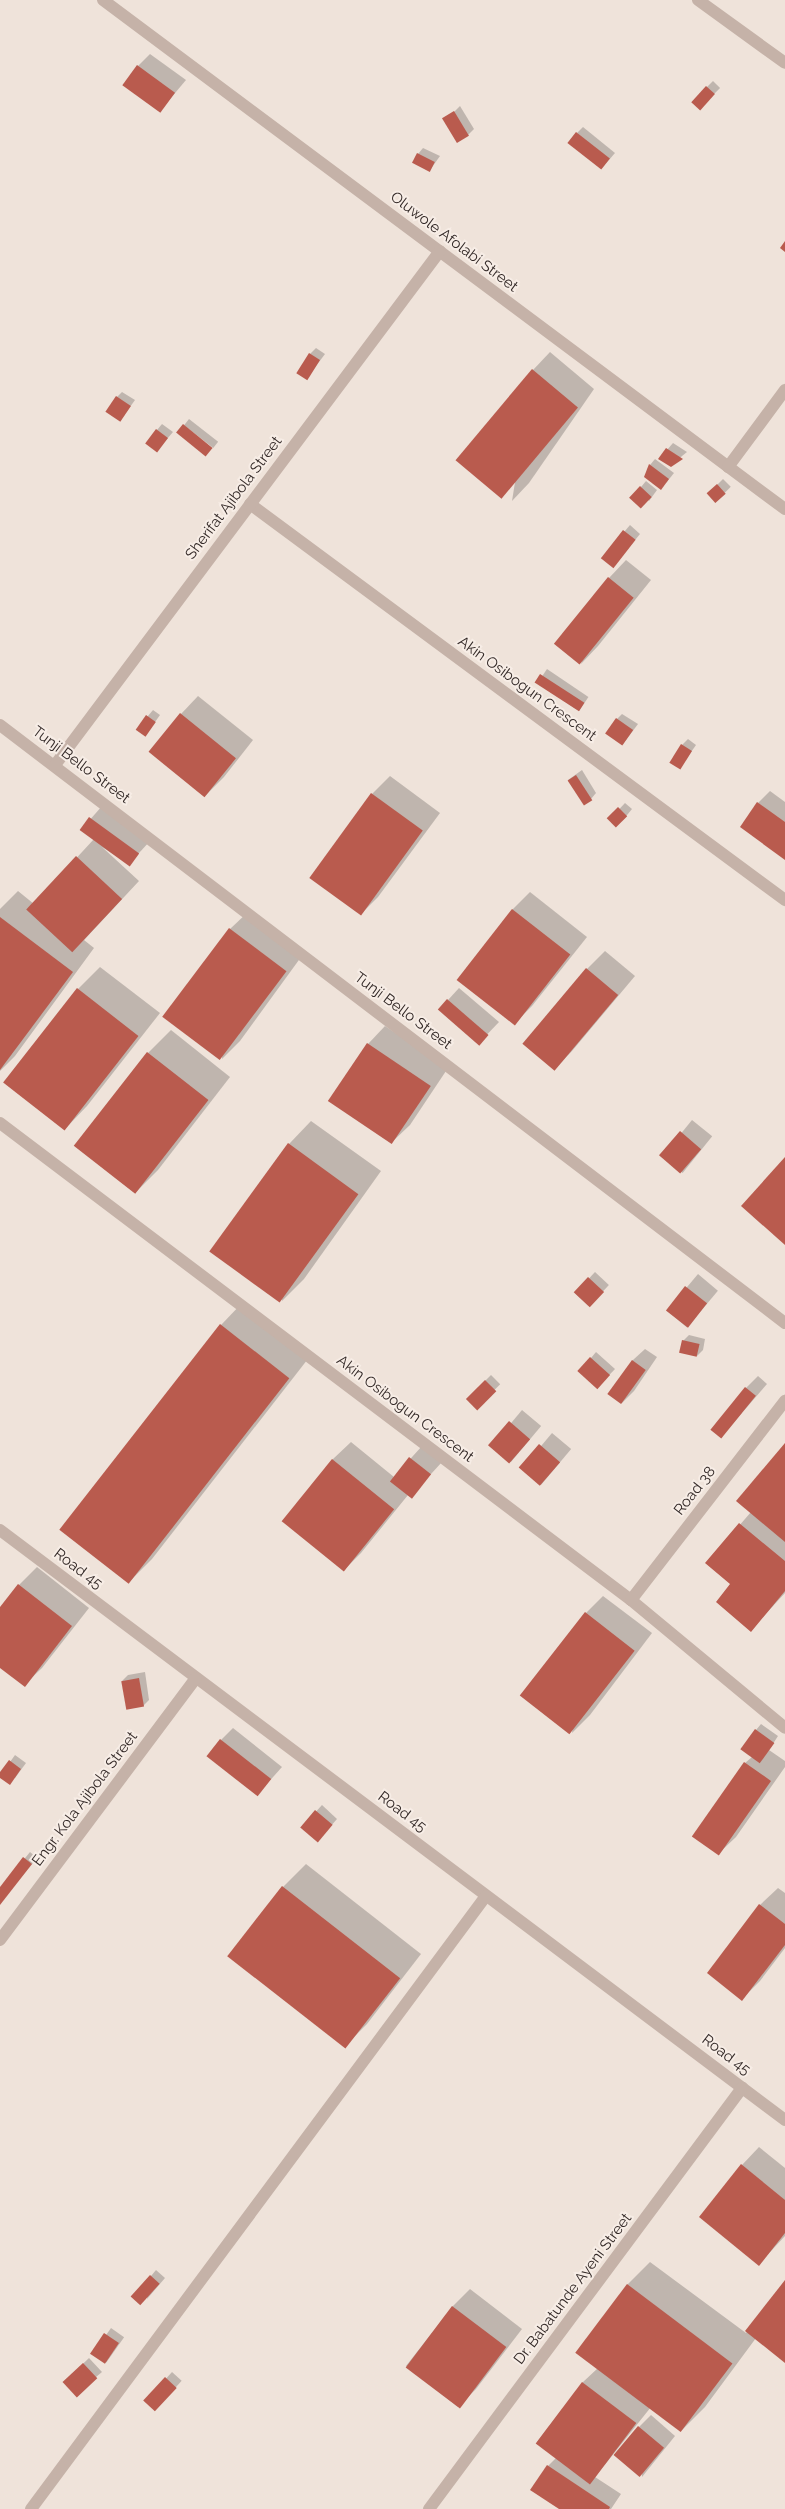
<!DOCTYPE html>
<style>
body{margin:0}
#map{position:relative;width:785px;height:2509px;overflow:hidden;background:#efe3da;font-family:Raleway,sans-serif}
div>[style]{position:absolute}
.shadow>*{inset:0;background:#0003;transform-origin:0 0}
.building>*{inset:0;background:#b95b4e;transform-origin:0 0}
.street>*{height:12px;margin:-6px;padding:0 6px;transform-origin:6px;border-radius:6px;background:#c5b2a8}
span{translate:-50% -50%;white-space:nowrap;text-align:center;line-height:1.15;-webkit-text-stroke:4px #f7ede6;paint-order:stroke}
.street-label{font-size:15px;color:#332927}
</style>
<div id="map">
<div class="shadow">
<i style="clip-path:polygon(150px 54px,186px 80px,160px 111px,138px 66px)"></i>
<i style="left:713px;top:81px;width:10px;height:29px;rotate:45deg"></i>
<i style="clip-path:polygon(460px 106px,474px 129px,468px 135px,445px 121px)"></i>
<i style="clip-path:polygon(583px 127px,615px 153px,602px 168px,577px 133px)"></i>
<i style="clip-path:polygon(423px 148px,440px 156px,430px 170px,418px 154px)"></i>
<i style="clip-path:polygon(316px 348px,325px 354px,307px 378px,310px 354px)"></i>
<i style="clip-path:polygon(550px 352px,594px 389px,529px 483px,512px 501px,533px 370px)"></i>
<i style="clip-path:polygon(122px 392px,135px 400px,120px 421px,117px 397px)"></i>
<i style="left:189px;top:419px;width:37px;height:8px;rotate:38deg"></i>
<i style="clip-path:polygon(162px 424px,173px 432px,162px 445px,157px 430px)"></i>
<i style="clip-path:polygon(673px 443px,687px 452px,671px 465px,660px 458px)"></i>
<i style="clip-path:polygon(655px 459px,674px 473px,666px 483px,645px 477px,650px 465px)"></i>
<i style="left:723px;top:479px;width:11px;height:21px;rotate:45deg"></i>
<i style="clip-path:polygon(646px 481px,657px 490px,649px 501px,641px 487px)"></i>
<i style="clip-path:polygon(630px 525px,640px 534px,618px 561px,602px 558px)"></i>
<i style="clip-path:polygon(626px 560px,651px 580px,598px 646px,581px 664px,609px 578px)"></i>
<i style="left:547px;top:669px;width:50px;height:17px;rotate:34deg"></i>
<i style="clip-path:polygon(198px 696px,253px 740px,224px 777px,206px 795px,181px 714px)"></i>
<i style="clip-path:polygon(153px 710px,160px 715px,150px 729px,137px 729px)"></i>
<i style="clip-path:polygon(622px 714px,638px 724px,623px 744px,617px 719px)"></i>
<i style="clip-path:polygon(688px 739px,696px 745px,680px 768px,682px 745px)"></i>
<i style="clip-path:polygon(582px 770px,596px 793px,591px 799px,568px 780px)"></i>
<i style="clip-path:polygon(390px 776px,440px 813px,378px 897px,360px 915px,372px 794px)"></i>
<i style="clip-path:polygon(770px 791px,785px 802px,785px 858px,758px 803px)"></i>
<i style="clip-path:polygon(625px 803px,632px 809px,623px 820px,610px 819px)"></i>
<i style="clip-path:polygon(102px 806px,150px 841px,129px 864px,102px 847px,139px 881px,84px 940px,94px 948px,15px 1056px,0 1071px,0 909px,18px 891px,34px 904px,94px 839px,81px 830px)"></i>
<i style="clip-path:polygon(530px 892px,587px 937px,532px 1006px,514px 1024px,458px 979px,513px 909px)"></i>
<i style="clip-path:polygon(248px 912px,304px 953px,240px 1041px,222px 1059px,230px 929px)"></i>
<i style="clip-path:polygon(605px 951px,635px 976px,572px 1051px,555px 1069px,587px 969px)"></i>
<i style="clip-path:polygon(100px 967px,160px 1013px,87px 1106px,65px 1129px,78px 989px)"></i>
<i style="clip-path:polygon(459px 988px,499px 1022px,479px 1043px,448px 1000px)"></i>
<i style="clip-path:polygon(385px 1026px,448px 1068px,410px 1125px,392px 1142px,368px 1044px)"></i>
<i style="clip-path:polygon(171px 1030px,230px 1077px,158px 1170px,135px 1193px,76px 1146px,148px 1053px)"></i>
<i style="left:692px;top:1120px;width:26px;height:47px;rotate:39deg"></i>
<i style="clip-path:polygon(311px 1121px,381px 1171px,304px 1279px,282px 1301px,289px 1144px)"></i>
<i style="left:595px;top:1272px;width:19px;height:29px;rotate:43deg"></i>
<i style="left:698px;top:1274px;width:26px;height:48px;rotate:40deg"></i>
<i style="clip-path:polygon(243px 1302px,311px 1355px,152px 1559px,129px 1582px,221px 1325px)"></i>
<i style="clip-path:polygon(689px 1335px,705px 1339px,703px 1350px,697px 1356px,683px 1341px)"></i>
<i style="clip-path:polygon(645px 1349px,657px 1357px,634px 1391px,622px 1403px,610px 1394px,633px 1360px)"></i>
<i style="clip-path:polygon(596px 1352px,615px 1369px,597px 1388px,591px 1358px)"></i>
<i style="left:491px;top:1375px;width:13px;height:33px;rotate:45deg"></i>
<i style="clip-path:polygon(758px 1376px,767px 1384px,721px 1437px,746px 1388px)"></i>
<i style="left:522px;top:1410px;width:25px;height:47px;rotate:40deg"></i>
<i style="left:552px;top:1433px;width:25px;height:47px;rotate:40deg"></i>
<i style="clip-path:polygon(351px 1442px,394px 1477px,422px 1446px,442px 1462px,410px 1497px,408px 1495px,361px 1553px,344px 1570px,284px 1522px,333px 1459px)"></i>
<i style="clip-path:polygon(785px 1445px,785px 1593px,751px 1630px,732px 1584px,707px 1563px,751px 1512px)"></i>
<i style="clip-path:polygon(37px 1567px,89px 1608px,42px 1668px,24px 1685px,0 1666px,0 1609px,19px 1585px)"></i>
<i style="clip-path:polygon(603px 1596px,652px 1633px,590px 1715px,572px 1733px,586px 1613px)"></i>
<i style="clip-path:polygon(145px 1672px,149px 1700px,143px 1706px,122px 1681px,128px 1675px)"></i>
<i style="clip-path:polygon(761px 1724px,778px 1736px,769px 1750px,785px 1761px,785px 1767px,736px 1837px,718px 1854px,745px 1763px,752px 1757px,756px 1730px)"></i>
<i style="clip-path:polygon(233px 1728px,282px 1767px,257px 1795px,221px 1740px)"></i>
<i style="clip-path:polygon(15px 1755px,26px 1763px,15px 1778px,0 1776px)"></i>
<i style="clip-path:polygon(322px 1805px,337px 1819px,323px 1835px,302px 1827px)"></i>
<i style="clip-path:polygon(30px 1852px,37px 1858px,0 1903px,0 1889px)"></i>
<i style="clip-path:polygon(306px 1864px,421px 1954px,367px 2024px,344px 2047px,283px 1887px)"></i>
<i style="clip-path:polygon(778px 1888px,785px 1893px,785px 1948px,760px 1981px,742px 1999px,760px 1905px)"></i>
<i style="clip-path:polygon(759px 2147px,785px 2168px,785px 2236px,759px 2264px,742px 2165px)"></i>
<i style="clip-path:polygon(650px 2262px,746px 2333px,785px 2282px,785px 2361px,756px 2338px,705px 2407px,682px 2430px,651px 2407px,595px 2477px,621px 2494px,611px 2509px,561px 2509px,548px 2466px,556px 2458px,537px 2442px,583px 2382px,598px 2368px,627px 2285px)"></i>
<i style="clip-path:polygon(156px 2270px,165px 2278px,147px 2299px,151px 2276px)"></i>
<i style="clip-path:polygon(470px 2289px,522px 2329px,476px 2389px,458px 2407px,406px 2366px,453px 2306px)"></i>
<i style="left:111px;top:2328px;width:16px;height:31px;rotate:35deg"></i>
<i style="clip-path:polygon(89px 2358px,102px 2372px,96px 2377px,64px 2382px)"></i>
<i style="left:172px;top:2372px;width:13px;height:40px;rotate:42deg"></i>
<i style="clip-path:polygon(651px 2415px,675px 2436px,642px 2477px,639px 2427px)"></i>
</div>
<div class="building">
<i style="left:137px;top:65px;width:47px;height:25px;rotate:36deg"></i>
<i style="left:706px;top:86px;width:12px;height:22px;rotate:42deg"></i>
<i style="left:454px;top:111px;width:29px;height:14px;rotate:59deg"></i>
<i style="left:576px;top:132px;width:43px;height:14px;rotate:38deg"></i>
<i style="left:417px;top:153px;width:20px;height:11px;rotate:27deg"></i>
<i style="clip-path:polygon(785px 241px,785px 252px,780px 248px)"></i>
<i style="left:309px;top:353px;width:13px;height:24px;rotate:32deg"></i>
<i style="left:532px;top:369px;width:60px;height:119px;rotate:40deg"></i>
<i style="left:116px;top:396px;width:18px;height:19px;rotate:34deg"></i>
<i style="left:183px;top:424px;width:38px;height:11px;rotate:39deg"></i>
<i style="left:156px;top:429px;width:15px;height:18px;rotate:37deg"></i>
<i style="clip-path:polygon(666px 448px,683px 459px,671px 467px,658px 459px)"></i>
<i style="clip-path:polygon(649px 464px,669px 479px,661px 490px,644px 477px)"></i>
<i style="left:717px;top:484px;width:13px;height:14px;rotate:48deg"></i>
<i style="left:640px;top:486px;width:16px;height:16px;rotate:43deg"></i>
<i style="left:623px;top:530px;width:16px;height:36px;rotate:38deg"></i>
<i style="left:608px;top:577px;width:33px;height:86px;rotate:39deg"></i>
<i style="left:540px;top:674px;width:53px;height:10px;rotate:33deg"></i>
<i style="left:180px;top:713px;width:72px;height:50px;rotate:39deg"></i>
<i style="left:146px;top:715px;width:12px;height:18px;rotate:35deg"></i>
<i style="left:616px;top:718px;width:21px;height:19px;rotate:35deg"></i>
<i style="left:681px;top:744px;width:13px;height:22px;rotate:32deg"></i>
<i style="left:576px;top:775px;width:30px;height:10px;rotate:57deg"></i>
<i style="left:371px;top:793px;width:64px;height:105px;rotate:36deg"></i>
<i style="clip-path:polygon(757px 802px,785px 822px,785px 860px,740px 827px)"></i>
<i style="left:618px;top:807px;width:13px;height:16px;rotate:45deg"></i>
<i style="left:89px;top:817px;width:62px;height:16px;rotate:36deg"></i>
<i style="left:76px;top:856px;width:63px;height:73px;rotate:43deg"></i>
<i style="left:512px;top:909px;width:74px;height:90px;rotate:38deg"></i>
<i style="clip-path:polygon(0 917px,73px 972px,0 1070px)"></i>
<i style="left:229px;top:928px;width:72px;height:111px;rotate:37deg"></i>
<i style="left:586px;top:968px;width:42px;height:99px;rotate:40deg"></i>
<i style="left:77px;top:988px;width:78px;height:120px;rotate:38deg"></i>
<i style="left:447px;top:999px;width:55px;height:14px;rotate:41deg"></i>
<i style="left:367px;top:1043px;width:77px;height:70px;rotate:34deg"></i>
<i style="left:147px;top:1052px;width:78px;height:119px;rotate:38deg"></i>
<i style="left:680px;top:1131px;width:28px;height:32px;rotate:41deg"></i>
<i style="left:288px;top:1143px;width:87px;height:134px;rotate:36deg"></i>
<i style="clip-path:polygon(785px 1157px,785px 1245px,741px 1206px)"></i>
<i style="left:588px;top:1277px;width:22px;height:21px;rotate:43deg"></i>
<i style="left:685px;top:1286px;width:28px;height:31px;rotate:38deg"></i>
<i style="left:220px;top:1324px;width:88px;height:261px;rotate:38deg"></i>
<i style="left:682px;top:1340px;width:18px;height:13px;rotate:13deg"></i>
<i style="left:590px;top:1357px;width:27px;height:19px;rotate:42deg"></i>
<i style="left:632px;top:1360px;width:17px;height:42px;rotate:36deg"></i>
<i style="left:485px;top:1380px;width:16px;height:27px;rotate:45deg"></i>
<i style="left:745px;top:1387px;width:14px;height:55px;rotate:39deg"></i>
<i style="left:509px;top:1421px;width:28px;height:32px;rotate:41deg"></i>
<i style="clip-path:polygon(785px 1443px,785px 1542px,736px 1501px)"></i>
<i style="left:539px;top:1444px;width:28px;height:31px;rotate:41deg"></i>
<i style="left:409px;top:1457px;width:28px;height:31px;rotate:38deg"></i>
<i style="left:332px;top:1459px;width:80px;height:80px;rotate:39deg"></i>
<i style="clip-path:polygon(739px 1523px,785px 1561px,785px 1591px,751px 1632px,716px 1602px,730px 1584px,705px 1563px)"></i>
<i style="clip-path:polygon(18px 1584px,72px 1626px,25px 1687px,0 1668px,0 1607px)"></i>
<i style="left:585px;top:1612px;width:63px;height:106px;rotate:38deg"></i>
<i style="left:139px;top:1678px;width:29px;height:18px;rotate:80deg"></i>
<i style="left:755px;top:1729px;width:24px;height:25px;rotate:36deg"></i>
<i style="left:220px;top:1739px;width:65px;height:22px;rotate:38deg"></i>
<i style="clip-path:polygon(9px 1760px,21px 1769px,10px 1785px,0 1778px,0 1772px)"></i>
<i style="left:744px;top:1762px;width:33px;height:91px;rotate:35deg"></i>
<i style="left:315px;top:1810px;width:23px;height:23px;rotate:40deg"></i>
<i style="clip-path:polygon(23px 1857px,32px 1864px,0 1905px,0 1887px)"></i>
<i style="left:282px;top:1886px;width:150px;height:89px;rotate:38deg"></i>
<i style="clip-path:polygon(759px 1904px,785px 1924px,785px 1945px,742px 2001px,707px 1973px)"></i>
<i style="clip-path:polygon(741px 2164px,785px 2200px,785px 2233px,759px 2266px,699px 2217px)"></i>
<i style="left:150px;top:2275px;width:13px;height:29px;rotate:42deg"></i>
<i style="clip-path:polygon(785px 2280px,785px 2363px,745px 2331px)"></i>
<i style="left:627px;top:2284px;width:132px;height:86px;rotate:37deg"></i>
<i style="left:452px;top:2306px;width:68px;height:77px;rotate:37deg"></i>
<i style="left:104px;top:2333px;width:18px;height:25px;rotate:34deg"></i>
<i style="left:83px;top:2363px;width:21px;height:28px;rotate:47deg"></i>
<i style="left:165px;top:2377px;width:16px;height:32px;rotate:43deg"></i>
<i style="left:582px;top:2382px;width:68px;height:77px;rotate:37deg"></i>
<i style="left:638px;top:2426px;width:34px;height:38px;rotate:40deg"></i>
<i style="clip-path:polygon(547px 2465px,610px 2507px,609px 2509px,559px 2509px,530px 2490px)"></i>
</div>
<div class="street">
<i style="left:103px;top:0;width:851px;rotate:36.74deg"></i>
<i style="left:698px;top:0;width:107px;rotate:35.9deg"></i>
<i style="left:728px;top:467px;width:96px;rotate:-53.5deg"></i>
<i style="left:250px;top:504px;width:666px;rotate:36.51deg"></i>
<i style="left:0;top:725px;width:987px;rotate:37.3deg"></i>
<i style="left:55px;top:765px;width:642px;rotate:-53.17deg"></i>
<i style="left:0;top:1123px;width:791px;rotate:37.09deg"></i>
<i style="left:631px;top:1600px;width:200px;rotate:39.7deg"></i>
<i style="left:0;top:1530px;width:982px;rotate:36.93deg"></i>
<i style="left:631px;top:1600px;width:252px;rotate:-52.3deg"></i>
<i style="left:0;top:1940px;width:327px;rotate:-53.2deg"></i>
<i style="left:31px;top:2509px;width:763px;rotate:-53.42deg"></i>
<i style="left:429px;top:2509px;width:525px;rotate:-53.37deg"></i>
</div>
<div class="street-label">
<span style="left:454px;top:242px;rotate:37deg">Oluwole Afolabi Street</span>
<span style="left:234px;top:498px;rotate:-53deg">Sherifat Ajibola Street</span>
<span style="left:527px;top:689px;rotate:36deg">Akin Osibogun Crescent</span>
<span style="left:81px;top:765px;rotate:37deg">Tunji Bello Street</span>
<span style="left:403px;top:1011px;rotate:37deg">Tunji Bello Street</span>
<span style="left:405px;top:1409px;rotate:37deg">Akin Osibogun Crescent</span>
<span style="left:695px;top:1491px;rotate:-52deg">Road 38</span>
<span style="left:78px;top:1569px;rotate:37deg">Road 45</span>
<span style="left:85px;top:1799px;rotate:-53deg">Engr. Kola Ajibola Street</span>
<span style="left:402px;top:1812px;rotate:37deg">Road 45</span>
<span style="left:726px;top:2055px;rotate:37deg">Road 45</span>
<span style="left:573px;top:2289px;rotate:-53deg">Dr. Babatunde Ayeni Street</span>
</div>
</div>
